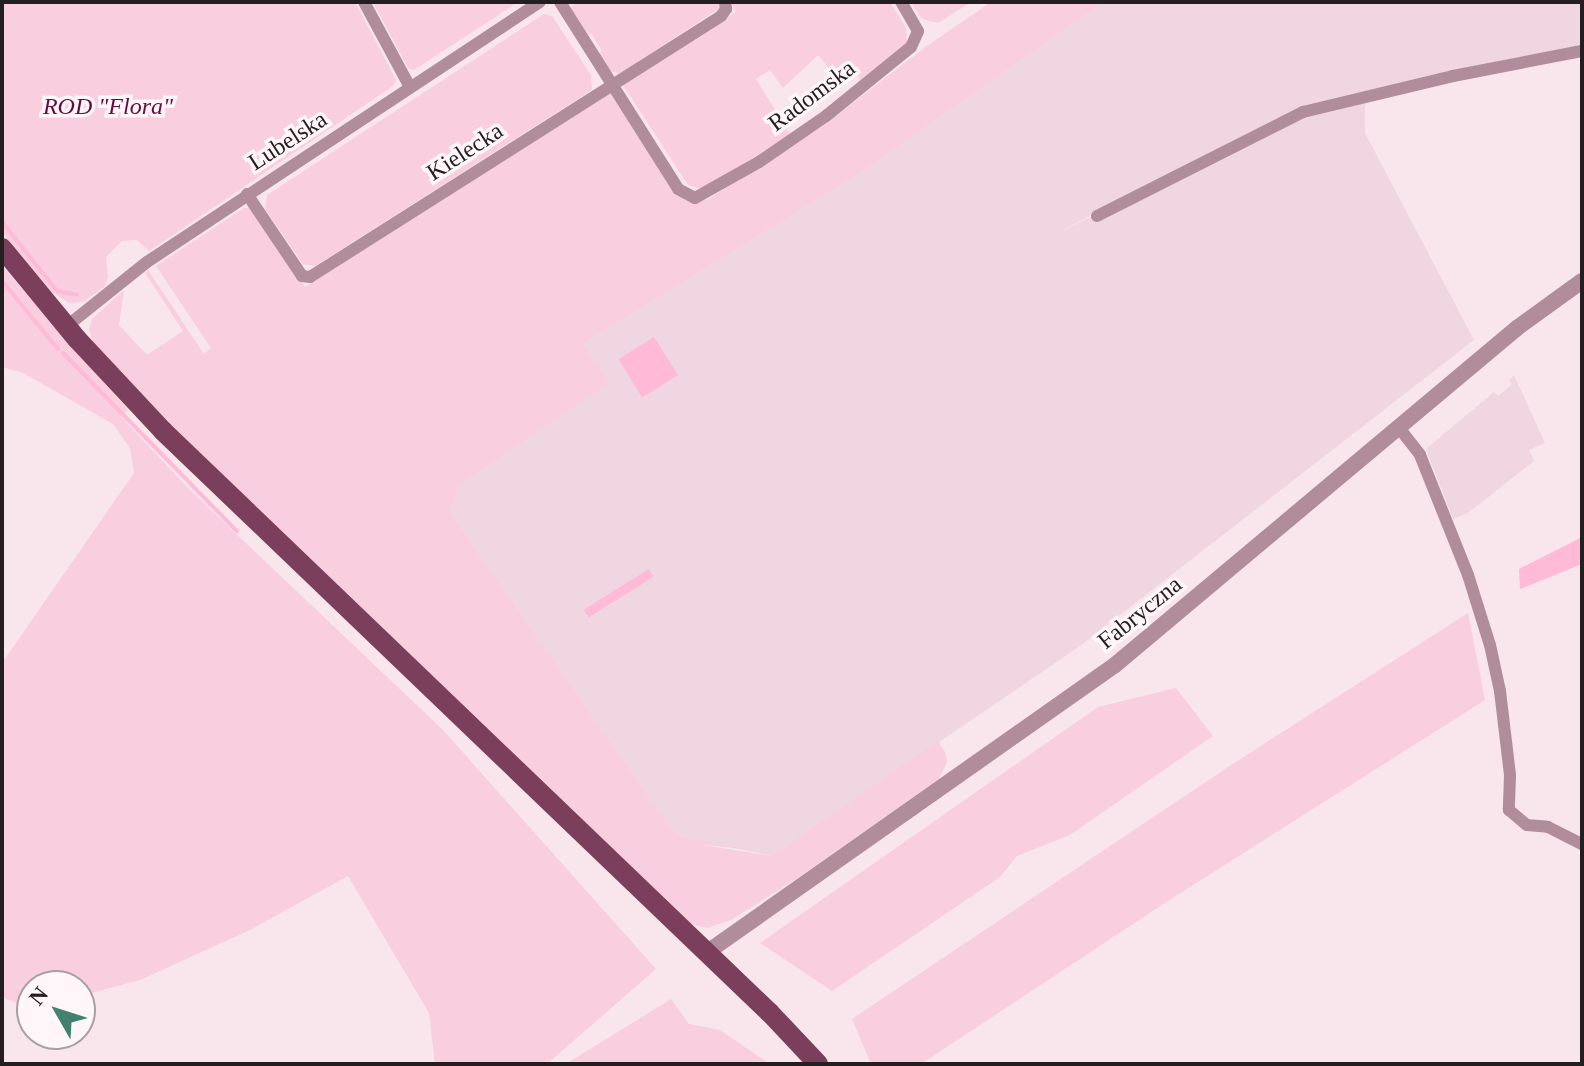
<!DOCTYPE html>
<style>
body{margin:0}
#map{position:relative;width:1584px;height:1066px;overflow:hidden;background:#f8e6ec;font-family:Georgia,serif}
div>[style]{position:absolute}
.built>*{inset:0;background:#f0d6e0}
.green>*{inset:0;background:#f9cedf}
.water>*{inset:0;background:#febad6;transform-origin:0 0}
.stream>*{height:4px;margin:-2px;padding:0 2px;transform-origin:2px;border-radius:2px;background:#febad6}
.minor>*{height:12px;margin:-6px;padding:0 6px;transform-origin:6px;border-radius:6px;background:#b18d9c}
.tertiary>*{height:16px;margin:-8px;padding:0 8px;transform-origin:8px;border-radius:8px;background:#b18d9c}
.primary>*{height:20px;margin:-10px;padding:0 10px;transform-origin:10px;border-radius:10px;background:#7c3f5b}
span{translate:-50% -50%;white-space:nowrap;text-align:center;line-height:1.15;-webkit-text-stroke:7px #fef6f9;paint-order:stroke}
.street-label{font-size:24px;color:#241e20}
.park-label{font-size:24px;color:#6a0841;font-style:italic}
.frame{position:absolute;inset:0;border:4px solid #241e20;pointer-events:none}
.north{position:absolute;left:16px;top:970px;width:80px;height:80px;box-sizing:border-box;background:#fef6f9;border:2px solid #a7a0a2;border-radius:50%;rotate:309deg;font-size:22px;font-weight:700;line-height:32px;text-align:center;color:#241e20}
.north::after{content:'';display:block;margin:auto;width:28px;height:36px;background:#42816f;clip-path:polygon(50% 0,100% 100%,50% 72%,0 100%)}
</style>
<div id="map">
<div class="built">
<i style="clip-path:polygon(evenodd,1104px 2px,1582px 2px,1582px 51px,1365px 98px,1365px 133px,1474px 340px,1080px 646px,772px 856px,682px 837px,668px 824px,450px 512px,459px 485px,608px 383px,583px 344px,862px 172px,1104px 2px,1253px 131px,1140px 193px,1062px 231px,1063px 230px,1253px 131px)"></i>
<i style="clip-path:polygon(1514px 375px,1545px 443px,1529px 450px,1534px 461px,1468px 513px,1453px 519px,1426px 449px,1494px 392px,1498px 396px,1512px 384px,1509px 380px)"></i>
</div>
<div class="green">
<i style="clip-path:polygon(2px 2px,355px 2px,396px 80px,393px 86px,149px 251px,137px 240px,122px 241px,106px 257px,108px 278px,104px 287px,83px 302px,69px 303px,49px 290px,2px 232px)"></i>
<i style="clip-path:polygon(373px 2px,518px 2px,414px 70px,408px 68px)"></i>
<i style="clip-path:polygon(576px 2px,720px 2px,720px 8px,619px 74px,608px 70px,598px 54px,602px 51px,591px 33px,587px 36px,570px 10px)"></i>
<i style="clip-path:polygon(731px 2px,890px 2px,906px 28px,907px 43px,860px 80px,852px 67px,837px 78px,818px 55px,783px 88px,770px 70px,756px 79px,790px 134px,705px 190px,688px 185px,623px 85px,736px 12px)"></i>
<i style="clip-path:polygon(911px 2px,971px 2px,938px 23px,922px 19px)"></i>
<i style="clip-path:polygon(991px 2px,1104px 2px,862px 172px,583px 344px,609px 383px,459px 485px,450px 512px,668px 824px,682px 837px,745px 849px,696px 844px,772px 856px,938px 741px,945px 752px,947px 762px,939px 779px,799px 877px,731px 920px,707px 928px,694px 925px,682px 918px,171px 429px,94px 346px,89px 329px,92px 319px,124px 290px,119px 325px,147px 355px,183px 331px,145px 273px,148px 270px,204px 354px,211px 348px,156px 266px,244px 208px,251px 207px,305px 287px,612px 92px,677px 193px,696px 201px,707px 200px,825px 124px,927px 46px)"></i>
<i style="clip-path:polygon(544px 14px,552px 16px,591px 75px,592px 90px,315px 266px,303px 264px,265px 209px,267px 195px)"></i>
<i style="clip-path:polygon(2px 266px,128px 410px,121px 417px,192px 492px,443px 730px,656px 969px,547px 1064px,435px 1064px,429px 1013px,348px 876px,250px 930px,140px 980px,80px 996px,80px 986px,32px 986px,32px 1007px,2px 998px,2px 663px,134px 473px,130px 448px,113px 424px,23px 373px,2px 367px)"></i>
<i style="clip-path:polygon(1468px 613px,1485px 700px,1168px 901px,924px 1062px,871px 1064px,852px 1019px,1228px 767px)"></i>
<i style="clip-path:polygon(1176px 688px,1213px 736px,1070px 835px,1017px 856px,1000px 877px,832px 991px,760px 943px,1098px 707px)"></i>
<i style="clip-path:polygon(671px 999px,689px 1024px,720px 1030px,770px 1064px,566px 1064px)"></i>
</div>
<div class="water">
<i style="left:654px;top:337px;width:45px;height:42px;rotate:58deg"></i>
<i style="clip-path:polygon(1582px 537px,1582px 564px,1520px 589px,1519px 569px)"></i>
<i style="left:649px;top:569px;width:9px;height:77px;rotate:58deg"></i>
</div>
<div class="stream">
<i style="left:2px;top:222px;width:88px;rotate:51.4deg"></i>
<i style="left:57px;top:291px;width:20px;rotate:11deg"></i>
<i style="left:2px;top:281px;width:88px;rotate:50.5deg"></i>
<i style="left:63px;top:353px;width:249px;rotate:45.7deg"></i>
</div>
<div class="minor">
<i style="left:364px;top:2px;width:97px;rotate:61.6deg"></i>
<i style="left:560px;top:2px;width:221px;rotate:57.7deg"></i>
<i style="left:678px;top:189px;width:19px;rotate:28deg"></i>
<i style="left:695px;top:198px;width:73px;rotate:-29.4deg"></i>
<i style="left:759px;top:162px;width:81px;rotate:-34.5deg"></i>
<i style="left:826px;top:116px;width:109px;rotate:-39.1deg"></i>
<i style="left:911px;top:47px;width:17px;rotate:-66deg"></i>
<i style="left:918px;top:31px;width:34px;rotate:-120deg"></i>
<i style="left:247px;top:194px;width:99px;rotate:56.1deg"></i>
<i style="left:302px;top:276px;width:8px;rotate:7deg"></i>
<i style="left:310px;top:277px;width:487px;rotate:-32.4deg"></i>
<i style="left:721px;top:16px;width:9px;rotate:-54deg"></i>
<i style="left:726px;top:9px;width:7px;rotate:-98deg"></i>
<i style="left:1097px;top:216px;width:231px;rotate:-26.8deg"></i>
<i style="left:1303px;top:112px;width:154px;rotate:-13.5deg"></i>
<i style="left:1453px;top:76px;width:131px;rotate:-11deg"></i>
<i style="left:67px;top:326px;width:102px;rotate:-38.7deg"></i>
<i style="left:147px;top:262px;width:471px;rotate:-33.5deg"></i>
<i style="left:1400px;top:429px;width:33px;rotate:52deg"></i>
<i style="left:1420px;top:455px;width:129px;rotate:68.2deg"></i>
<i style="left:1468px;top:575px;width:73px;rotate:72.6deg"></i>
<i style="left:1490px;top:645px;width:47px;rotate:77.7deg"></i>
<i style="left:1500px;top:691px;width:85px;rotate:83.2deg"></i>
<i style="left:1510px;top:775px;width:35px;rotate:92deg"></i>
<i style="left:1509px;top:810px;width:23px;rotate:40deg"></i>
<i style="left:1527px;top:825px;width:21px;rotate:5deg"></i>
<i style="left:1548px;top:827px;width:38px;rotate:27deg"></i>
</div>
<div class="tertiary">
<i style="left:706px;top:953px;width:500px;rotate:-35.15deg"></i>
<i style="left:1115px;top:665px;width:525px;rotate:-39.97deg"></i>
<i style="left:1517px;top:328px;width:80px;rotate:-35.9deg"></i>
</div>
<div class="primary">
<i style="left:2px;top:248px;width:118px;rotate:50.5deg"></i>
<i style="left:77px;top:339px;width:126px;rotate:46.9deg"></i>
<i style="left:163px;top:431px;width:841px;rotate:43.8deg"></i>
<i style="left:770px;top:1013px;width:70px;rotate:46.7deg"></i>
</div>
<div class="street-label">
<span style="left:812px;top:96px;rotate:-37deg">Radomska</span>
<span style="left:288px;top:141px;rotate:-33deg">Lubelska</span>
<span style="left:465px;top:152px;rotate:-33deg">Kielecka</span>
<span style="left:1140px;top:613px;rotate:-39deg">Fabryczna</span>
</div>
<div class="park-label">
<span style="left:108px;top:107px">ROD "Flora"</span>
</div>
<div class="frame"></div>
<div class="north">N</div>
</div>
